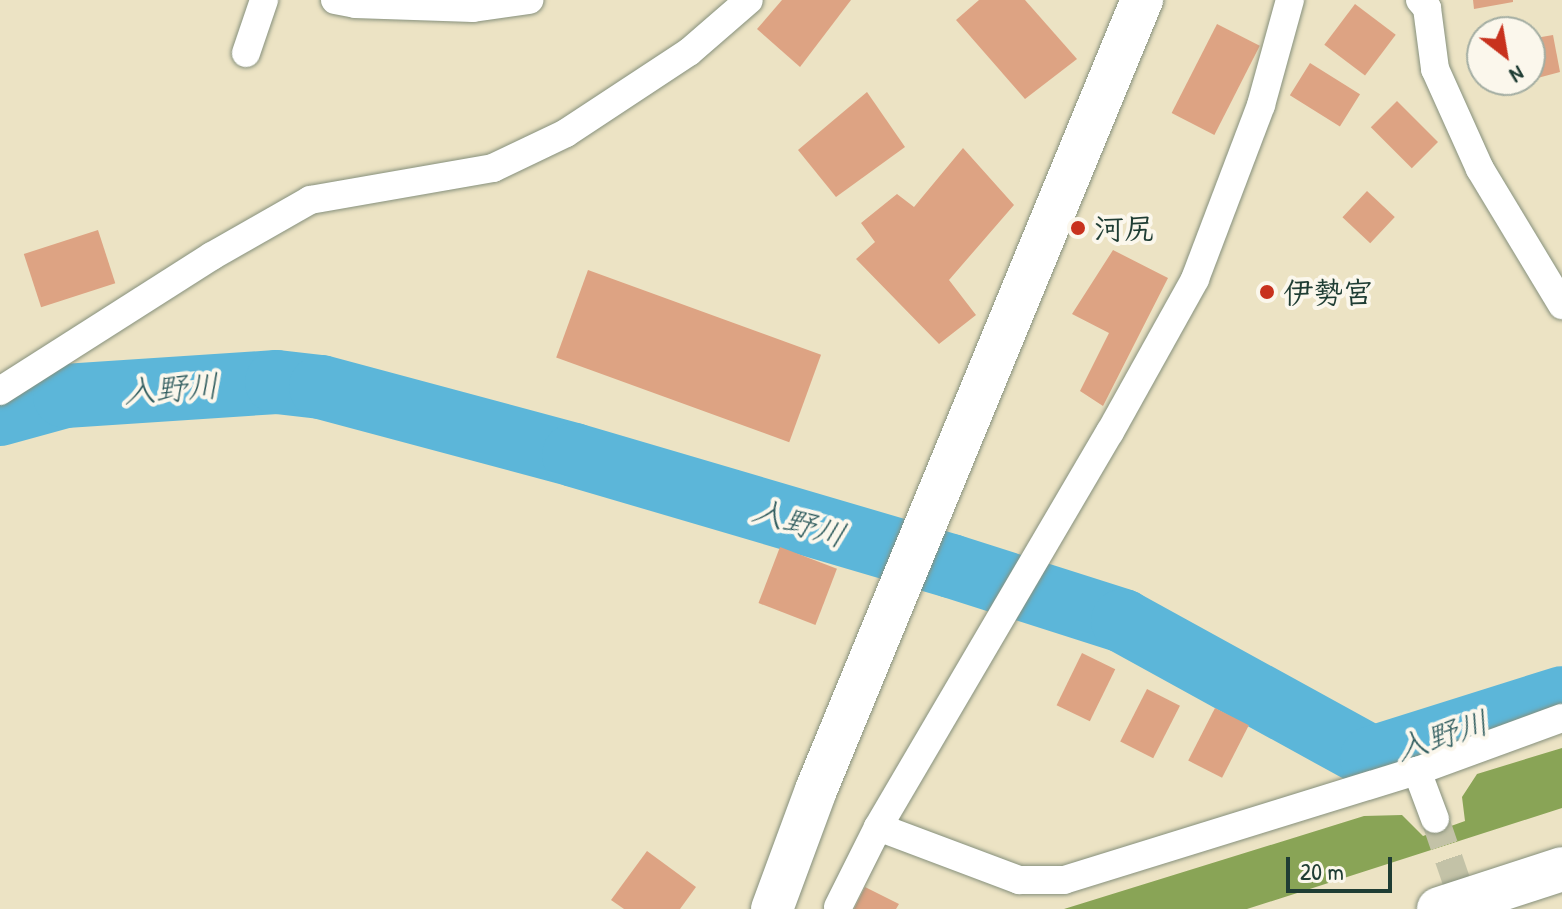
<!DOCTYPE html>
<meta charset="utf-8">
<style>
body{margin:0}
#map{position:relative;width:1562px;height:909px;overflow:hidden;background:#ece3c4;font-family:"Patrick Hand","Klee One",sans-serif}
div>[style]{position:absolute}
.forest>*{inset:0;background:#89a456}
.river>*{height:64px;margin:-32px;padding:0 32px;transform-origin:32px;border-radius:32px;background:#5cb6d9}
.building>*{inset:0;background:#dda383;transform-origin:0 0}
.street-tunnel>*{height:28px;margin-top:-14px;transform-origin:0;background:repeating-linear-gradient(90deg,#c3c2a7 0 28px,transparent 0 42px)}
.roads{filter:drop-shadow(0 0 2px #86907c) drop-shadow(0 0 2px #86907c)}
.street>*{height:28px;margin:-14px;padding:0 14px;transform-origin:14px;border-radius:14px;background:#fff}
.secondary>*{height:42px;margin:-21px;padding:0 21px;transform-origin:21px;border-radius:21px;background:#fff}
.highway>*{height:44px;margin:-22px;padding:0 22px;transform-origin:22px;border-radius:22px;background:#fff}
.dots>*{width:22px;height:22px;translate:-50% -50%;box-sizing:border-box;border:4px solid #fbf7ec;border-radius:50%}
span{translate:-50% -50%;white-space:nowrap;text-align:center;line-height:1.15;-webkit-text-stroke:8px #fbf7ec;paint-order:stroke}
.poi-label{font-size:30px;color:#1f3d34;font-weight:700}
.left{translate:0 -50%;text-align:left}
.water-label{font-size:32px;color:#2e5b5d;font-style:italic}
.north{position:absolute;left:1466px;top:16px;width:80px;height:80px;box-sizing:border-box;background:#fbf7ec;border:2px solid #a3ada2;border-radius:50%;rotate:149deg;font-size:22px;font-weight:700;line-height:32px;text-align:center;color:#1f3d34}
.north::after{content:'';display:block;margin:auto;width:28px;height:36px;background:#c8321e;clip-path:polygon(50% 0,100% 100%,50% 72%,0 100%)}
.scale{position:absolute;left:1286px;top:857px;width:106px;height:36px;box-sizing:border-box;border:4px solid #1f3d34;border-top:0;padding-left:10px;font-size:24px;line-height:28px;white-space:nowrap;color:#1f3d34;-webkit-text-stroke:6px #fbf7ec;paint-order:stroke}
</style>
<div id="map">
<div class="forest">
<i style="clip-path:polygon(1562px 748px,1562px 808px,1247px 909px,1064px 909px,1364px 816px,1402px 815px,1423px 836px,1465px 821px,1462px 797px,1477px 774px)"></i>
</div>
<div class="river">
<i style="left:0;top:414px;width:67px;rotate:-15.5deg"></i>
<i style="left:65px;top:396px;width:212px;rotate:-3.8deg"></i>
<i style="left:277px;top:382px;width:44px;rotate:6.5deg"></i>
<i style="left:321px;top:387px;width:262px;rotate:15deg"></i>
<i style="left:574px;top:455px;width:393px;rotate:16.4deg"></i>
<i style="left:951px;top:566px;width:181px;rotate:17.7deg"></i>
<i style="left:1123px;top:621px;width:284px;rotate:28.8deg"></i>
<i style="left:1372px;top:758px;width:199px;rotate:-17.5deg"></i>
</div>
<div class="building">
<i style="clip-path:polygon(782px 0,851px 0,800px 67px,757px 29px)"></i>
<i style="clip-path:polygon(979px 0,1025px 0,1077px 59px,1025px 99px,956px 20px)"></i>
<i style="clip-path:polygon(1473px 0,1513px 0,1513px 2px,1474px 9px)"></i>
<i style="left:1355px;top:4px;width:51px;height:51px;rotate:37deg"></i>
<i style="left:1217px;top:24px;width:48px;height:100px;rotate:27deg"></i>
<i style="clip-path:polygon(1553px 35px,1560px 72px,1530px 80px,1530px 39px)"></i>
<i style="left:1310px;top:63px;width:59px;height:38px;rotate:32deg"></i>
<i style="clip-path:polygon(867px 92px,905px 147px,836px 197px,798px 150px)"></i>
<i style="left:1397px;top:101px;width:58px;height:37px;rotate:45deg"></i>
<i style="clip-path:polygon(963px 148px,1014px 205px,949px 280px,976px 315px,939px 344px,856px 259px,875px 242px,861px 223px,897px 194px,914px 207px)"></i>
<i style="left:1367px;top:191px;width:38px;height:36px;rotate:43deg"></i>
<i style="left:98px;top:230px;width:56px;height:78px;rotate:72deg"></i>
<i style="clip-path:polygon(1113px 250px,1168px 278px,1103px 406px,1080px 391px,1109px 333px,1072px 314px)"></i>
<i style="left:588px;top:270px;width:248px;height:93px;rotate:20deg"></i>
<i style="left:780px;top:547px;width:61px;height:60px;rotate:21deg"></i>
<i style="left:1082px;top:653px;width:37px;height:58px;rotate:26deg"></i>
<i style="left:1147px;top:689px;width:37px;height:59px;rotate:27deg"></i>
<i style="left:1215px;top:708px;width:38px;height:59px;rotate:27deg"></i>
<i style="clip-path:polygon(647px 851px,696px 887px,680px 909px,624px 909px,611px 900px)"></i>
<i style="clip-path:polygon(865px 887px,899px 904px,896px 909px,854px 909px)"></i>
</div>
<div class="street-tunnel">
<i style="left:1435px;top:819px;width:95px;rotate:71deg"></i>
</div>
<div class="roads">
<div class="street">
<i style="left:335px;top:0;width:20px;rotate:11deg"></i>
<i style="left:355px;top:4px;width:118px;rotate:1.9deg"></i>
<i style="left:473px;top:8px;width:57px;rotate:-8.1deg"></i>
<i style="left:1420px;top:0;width:11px;rotate:49deg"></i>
<i style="left:1427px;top:8px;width:62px;rotate:82.5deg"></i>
<i style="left:1435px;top:69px;width:110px;rotate:65.8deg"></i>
<i style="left:1480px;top:169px;width:159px;rotate:58.9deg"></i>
<i style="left:246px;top:53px;width:56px;rotate:-71.2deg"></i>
<i style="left:0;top:391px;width:251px;rotate:-32.5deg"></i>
<i style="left:212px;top:256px;width:113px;rotate:-29.7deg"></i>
<i style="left:310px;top:200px;width:186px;rotate:-9.9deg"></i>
<i style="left:493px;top:168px;width:81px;rotate:-25.6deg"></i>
<i style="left:566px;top:133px;width:147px;rotate:-33.4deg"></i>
<i style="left:689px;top:52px;width:79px;rotate:-40.9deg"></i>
<i style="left:1417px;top:771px;width:51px;rotate:69.4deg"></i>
<i style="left:878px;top:827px;width:151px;rotate:20.6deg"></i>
<i style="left:1019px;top:880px;width:45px"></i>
<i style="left:1064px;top:880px;width:369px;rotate:-17.2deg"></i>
<i style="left:1417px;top:771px;width:154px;rotate:-20.1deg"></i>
<i style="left:838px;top:907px;width:89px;rotate:-63.4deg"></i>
<i style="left:878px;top:827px;width:458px;rotate:-59.6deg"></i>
<i style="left:1110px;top:432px;width:175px;rotate:-60.9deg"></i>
<i style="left:1195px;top:279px;width:186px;rotate:-69.2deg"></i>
<i style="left:1261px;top:105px;width:109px;rotate:-74.6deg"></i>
</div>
<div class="secondary">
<i style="left:772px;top:909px;width:127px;rotate:-69.7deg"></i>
<i style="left:816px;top:790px;width:855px;rotate:-67.58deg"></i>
</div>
<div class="highway">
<i style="left:1439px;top:909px;width:129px;rotate:-18deg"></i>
</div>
</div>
<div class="dots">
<i style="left:1078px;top:228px;background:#c8321e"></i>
<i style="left:1267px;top:292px;background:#c8321e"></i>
</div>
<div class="poi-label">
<span class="left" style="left:1094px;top:228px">河尻</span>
<span class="left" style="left:1283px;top:292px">伊勢宮</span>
</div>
<div class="water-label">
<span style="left:171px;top:389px;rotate:-4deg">入野川</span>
<span style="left:799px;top:523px;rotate:17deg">入野川</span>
<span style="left:1442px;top:736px;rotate:-18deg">入野川</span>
</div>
<div class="north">N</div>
<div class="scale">20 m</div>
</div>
